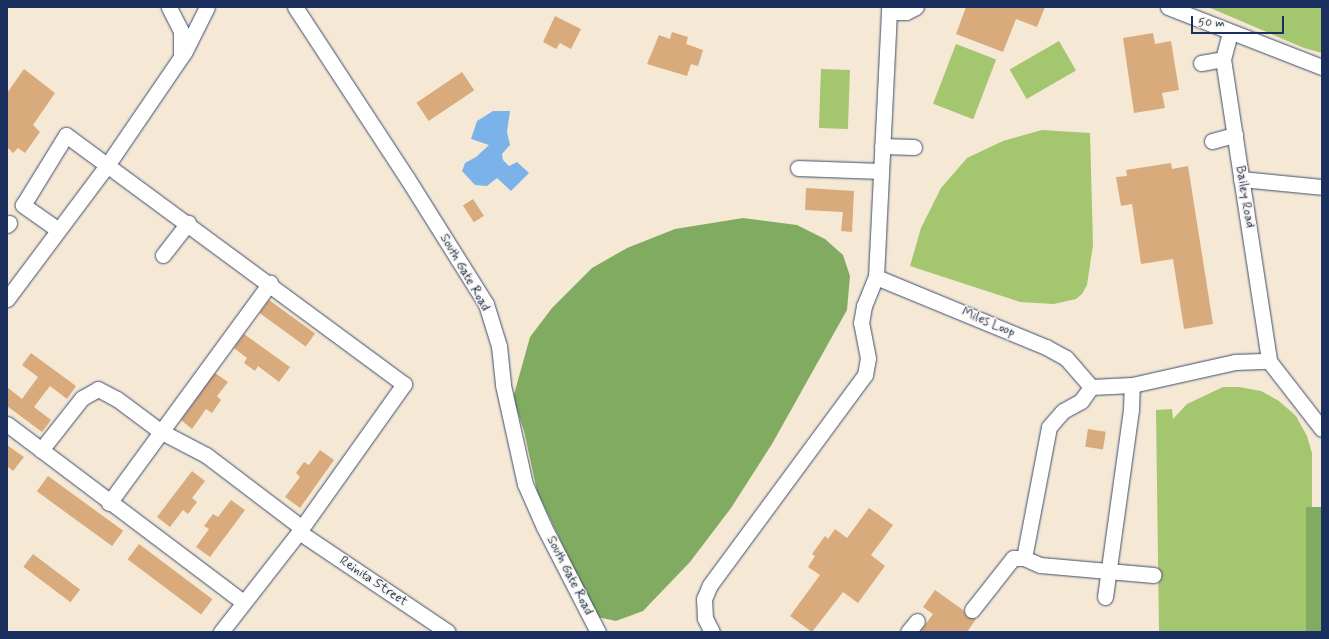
<!DOCTYPE html>
<style>
body{margin:0}
#map{position:relative;width:1329px;height:639px;overflow:hidden;background:#f5e9d5;font-family:Mynerve,sans-serif}
div>[style]{position:absolute}
.green>*{inset:0;background:#a3c66f;transform-origin:0 0}
.forest>*{inset:0;background:#82ab62;transform-origin:0 0}
.water>*{inset:0;background:#7cb2ea}
.building>*{inset:0;background:#d8aa7c;transform-origin:0 0}
.roads{filter:drop-shadow(0 0 1px #3c4b70) drop-shadow(0 0 1px #3c4b70)}
.minor>*{height:15px;margin:-7.5px;padding:0 7.5px;transform-origin:7.5px;border-radius:7.5px;background:#fff}
span{translate:-50% -50%;white-space:nowrap;text-align:center;line-height:1.15;-webkit-text-stroke:3px #f7f3e8;paint-order:stroke}
.street-label{font-size:13px;color:#1b2f5e}
.frame{position:absolute;inset:0;border:8px solid #1b2f5e;pointer-events:none}
.scale{position:absolute;left:1191px;top:16px;width:93px;height:18px;box-sizing:border-box;border:2px solid #1b2f5e;border-top:0;padding-left:5px;font-size:12px;line-height:14px;white-space:nowrap;color:#1b2f5e;-webkit-text-stroke:3px #f7f3e8;paint-order:stroke}
</style>
<div id="map">
<div class="green">
<i style="clip-path:polygon(1208px 7px,1322px 7px,1322px 53px,1304px 48px)"></i>
<i style="left:1059px;top:41px;width:34px;height:57px;rotate:60deg"></i>
<i style="left:956px;top:44px;width:43px;height:64px;rotate:21deg"></i>
<i style="left:821px;top:69px;width:29px;height:59px;rotate:2deg"></i>
<i style="clip-path:polygon(1042px 130px,1090px 133px,1093px 245px,1087px 285px,1082px 294px,1076px 299px,1054px 304px,1020px 302px,910px 266px,921px 228px,941px 188px,967px 158px,1003px 141px)"></i>
<i style="clip-path:polygon(1223px 387px,1239px 387px,1261px 391px,1279px 401px,1296px 416px,1307px 436px,1312px 453px,1312px 632px,1159px 632px,1156px 410px,1172px 409px,1173px 419px,1187px 404px)"></i>
</div>
<div class="forest">
<i style="clip-path:polygon(743px 218px,797px 225px,825px 239px,843px 255px,850px 276px,847px 310px,772px 444px,731px 508px,690px 562px,643px 611px,616px 621px,597px 617px,537px 491px,524px 431px,513px 398px,530px 337px,552px 308px,592px 268px,627px 248px,675px 229px)"></i>
<i style="left:1322px;top:507px;width:125px;height:16px;rotate:90deg"></i>
</div>
<div class="water">
<i style="clip-path:polygon(493px 111px,510px 111px,507px 132px,510px 145px,502px 154px,503px 160px,509px 166px,517px 162px,529px 173px,511px 191px,497px 178px,487px 186px,475px 185px,462px 171px,465px 163px,476px 157px,489px 145px,471px 139px,477px 121px)"></i>
</div>
<div class="building">
<i style="clip-path:polygon(966px 7px,1045px 7px,1037px 27px,1016px 19px,1003px 52px,956px 34px)"></i>
<i style="clip-path:polygon(555px 16px,581px 29px,571px 49px,560px 43px,556px 49px,543px 42px)"></i>
<i style="clip-path:polygon(672px 32px,688px 37px,686px 44px,703px 50px,698px 66px,691px 64px,687px 76px,647px 64px,659px 35px,670px 39px)"></i>
<i style="clip-path:polygon(1153px 33px,1155px 44px,1171px 41px,1179px 90px,1162px 93px,1165px 108px,1134px 113px,1123px 38px)"></i>
<i style="clip-path:polygon(24px 69px,55px 93px,33px 125px,40px 132px,25px 153px,18px 148px,13px 153px,7px 147px,7px 93px)"></i>
<i style="left:462px;top:72px;width:22px;height:55px;rotate:56deg"></i>
<i style="clip-path:polygon(1171px 163px,1172px 169px,1188px 166px,1213px 324px,1184px 329px,1173px 259px,1141px 264px,1132px 204px,1121px 206px,1116px 177px,1127px 176px,1126px 170px)"></i>
<i style="clip-path:polygon(806px 188px,854px 191px,852px 232px,841px 231px,843px 212px,805px 210px)"></i>
<i style="left:473px;top:199px;width:20px;height:12px;rotate:57deg"></i>
<i style="left:269px;top:300px;width:57px;height:16px;rotate:36deg"></i>
<i style="clip-path:polygon(244px 334px,290px 367px,279px 382px,258px 366px,255px 371px,244px 363px,247px 358px,234px 348px)"></i>
<i style="clip-path:polygon(31px 353px,76px 386px,67px 399px,50px 386px,40px 399px,34px 407px,51px 420px,42px 432px,7px 406px,7px 387px,22px 399px,38px 377px,22px 365px)"></i>
<i style="clip-path:polygon(215px 373px,228px 382px,217px 396px,221px 400px,212px 413px,206px 409px,192px 429px,181px 420px)"></i>
<i style="left:1088px;top:429px;width:18px;height:18px;rotate:9deg"></i>
<i style="clip-path:polygon(7px 445px,24px 457px,13px 471px,7px 466px)"></i>
<i style="clip-path:polygon(320px 450px,334px 460px,300px 508px,285px 497px,300px 477px,296px 473px,304px 462px,309px 465px)"></i>
<i style="clip-path:polygon(192px 471px,205px 481px,192px 498px,197px 502px,188px 514px,183px 510px,170px 527px,157px 517px)"></i>
<i style="left:48px;top:476px;width:93px;height:19px;rotate:36deg"></i>
<i style="clip-path:polygon(231px 500px,245px 510px,210px 557px,196px 547px,209px 529px,204px 526px,213px 514px,218px 517px)"></i>
<i style="clip-path:polygon(869px 508px,893px 525px,871px 555px,885px 566px,858px 603px,843px 592px,812px 632px,790px 616px,820px 575px,808px 567px,815px 556px,812px 554px,825px 536px,828px 539px,835px 529px,847px 538px)"></i>
<i style="left:139px;top:544px;width:92px;height:19px;rotate:37deg"></i>
<i style="left:33px;top:554px;width:59px;height:16px;rotate:37deg"></i>
<i style="clip-path:polygon(935px 590px,963px 610px,967px 617px,976px 619px,967px 632px,920px 632px,933px 614px,923px 607px)"></i>
</div>
<div class="roads">
<div class="minor">
<i style="left:295px;top:7px;width:204px;rotate:56.8deg"></i>
<i style="left:407px;top:178px;width:149px;rotate:57.9deg"></i>
<i style="left:486px;top:304px;width:44px;rotate:72.8deg"></i>
<i style="left:499px;top:346px;width:39px;rotate:84deg"></i>
<i style="left:503px;top:385px;width:101px;rotate:77.5deg"></i>
<i style="left:525px;top:484px;width:47px;rotate:66.2deg"></i>
<i style="left:544px;top:527px;width:118px;rotate:62.8deg"></i>
<i style="left:1168px;top:7px;width:165px;rotate:21.3deg"></i>
<i style="left:889px;top:12px;width:17px"></i>
<i style="left:906px;top:12px;width:11px;rotate:-27deg"></i>
<i style="left:1230px;top:33px;width:27px;rotate:105deg"></i>
<i style="left:1223px;top:59px;width:305px;rotate:81.3deg"></i>
<i style="left:184px;top:53px;width:51px;rotate:-63.4deg"></i>
<i style="left:1201px;top:63px;width:22px;rotate:-10deg"></i>
<i style="left:1212px;top:141px;width:24px;rotate:-15deg"></i>
<i style="left:882px;top:146px;width:32px;rotate:2deg"></i>
<i style="left:798px;top:168px;width:83px;rotate:2.1deg"></i>
<i style="left:1241px;top:179px;width:81px;rotate:5.6deg"></i>
<i style="left:7px;top:225px;width:3px;rotate:-45deg"></i>
<i style="left:57px;top:229px;width:42px;rotate:-144.8deg"></i>
<i style="left:23px;top:205px;width:82px;rotate:-58.4deg"></i>
<i style="left:66px;top:135px;width:420px;rotate:36.4deg"></i>
<i style="left:404px;top:384px;width:181px;rotate:125.4deg"></i>
<i style="left:299px;top:532px;width:127px;rotate:128deg"></i>
<i style="left:163px;top:255px;width:41px;rotate:-52deg"></i>
<i style="left:876px;top:277px;width:184px;rotate:22.4deg"></i>
<i style="left:1046px;top:347px;width:23px;rotate:29deg"></i>
<i style="left:1066px;top:358px;width:38px;rotate:49deg"></i>
<i style="left:1091px;top:387px;width:41px;rotate:-2.8deg"></i>
<i style="left:1132px;top:385px;width:106px;rotate:-12.6deg"></i>
<i style="left:1235px;top:362px;width:34px;rotate:-2deg"></i>
<i style="left:1269px;top:361px;width:86px;rotate:52.1deg"></i>
<i style="left:7px;top:299px;width:169px;rotate:-53.2deg"></i>
<i style="left:108px;top:164px;width:130px;rotate:-55.7deg"></i>
<i style="left:181px;top:57px;width:26px;rotate:-90deg"></i>
<i style="left:181px;top:31px;width:27px;rotate:-117deg"></i>
<i style="left:7px;top:424px;width:296px;rotate:37deg"></i>
<i style="left:41px;top:450px;width:66px;rotate:-51.7deg"></i>
<i style="left:82px;top:398px;width:18px;rotate:-29deg"></i>
<i style="left:98px;top:389px;width:21px;rotate:28deg"></i>
<i style="left:117px;top:399px;width:54px;rotate:36.7deg"></i>
<i style="left:160px;top:431px;width:52px;rotate:27.6deg"></i>
<i style="left:206px;top:455px;width:119px;rotate:37.2deg"></i>
<i style="left:109px;top:503px;width:273px;rotate:-53.8deg"></i>
<i style="left:299px;top:532px;width:179px;rotate:33.9deg"></i>
<i style="left:1024px;top:558px;width:133px;rotate:-79.2deg"></i>
<i style="left:1049px;top:427px;width:21px;rotate:-49deg"></i>
<i style="left:1063px;top:411px;width:21px;rotate:-29deg"></i>
<i style="left:1081px;top:401px;width:17px;rotate:-54deg"></i>
<i style="left:1105px;top:597px;width:190px;rotate:-82.1deg"></i>
<i style="left:1131px;top:409px;width:24px;rotate:-88deg"></i>
<i style="left:972px;top:610px;width:66px;rotate:-51.7deg"></i>
<i style="left:1013px;top:558px;width:11px"></i>
<i style="left:1024px;top:558px;width:17px;rotate:24deg"></i>
<i style="left:1040px;top:565px;width:114px;rotate:5deg"></i>
<i style="left:712px;top:632px;width:16px;rotate:-117deg"></i>
<i style="left:705px;top:618px;width:19px;rotate:-93deg"></i>
<i style="left:704px;top:599px;width:15px;rotate:-67deg"></i>
<i style="left:710px;top:585px;width:261px;rotate:-53.6deg"></i>
<i style="left:865px;top:375px;width:17px;rotate:-80deg"></i>
<i style="left:868px;top:358px;width:36px;rotate:-101deg"></i>
<i style="left:861px;top:323px;width:17px;rotate:-80deg"></i>
<i style="left:864px;top:306px;width:31px;rotate:-68deg"></i>
<i style="left:876px;top:277px;width:270px;rotate:-87.2deg"></i>
<i style="left:908px;top:632px;width:14px;rotate:-51deg"></i>
</div>
</div>
<div class="street-label">
<span style="left:1244px;top:197px;rotate:81deg">Bailey Road</span>
<span style="left:464px;top:273px;rotate:60deg">South Gate Road</span>
<span style="left:988px;top:323px;rotate:23deg">Miles Loop</span>
<span style="left:569px;top:576px;rotate:63deg">South Gate Road</span>
<span style="left:373px;top:582px;rotate:34deg">Reinita Street</span>
</div>
<div class="frame"></div>
<div class="scale">50 m</div>
</div>
